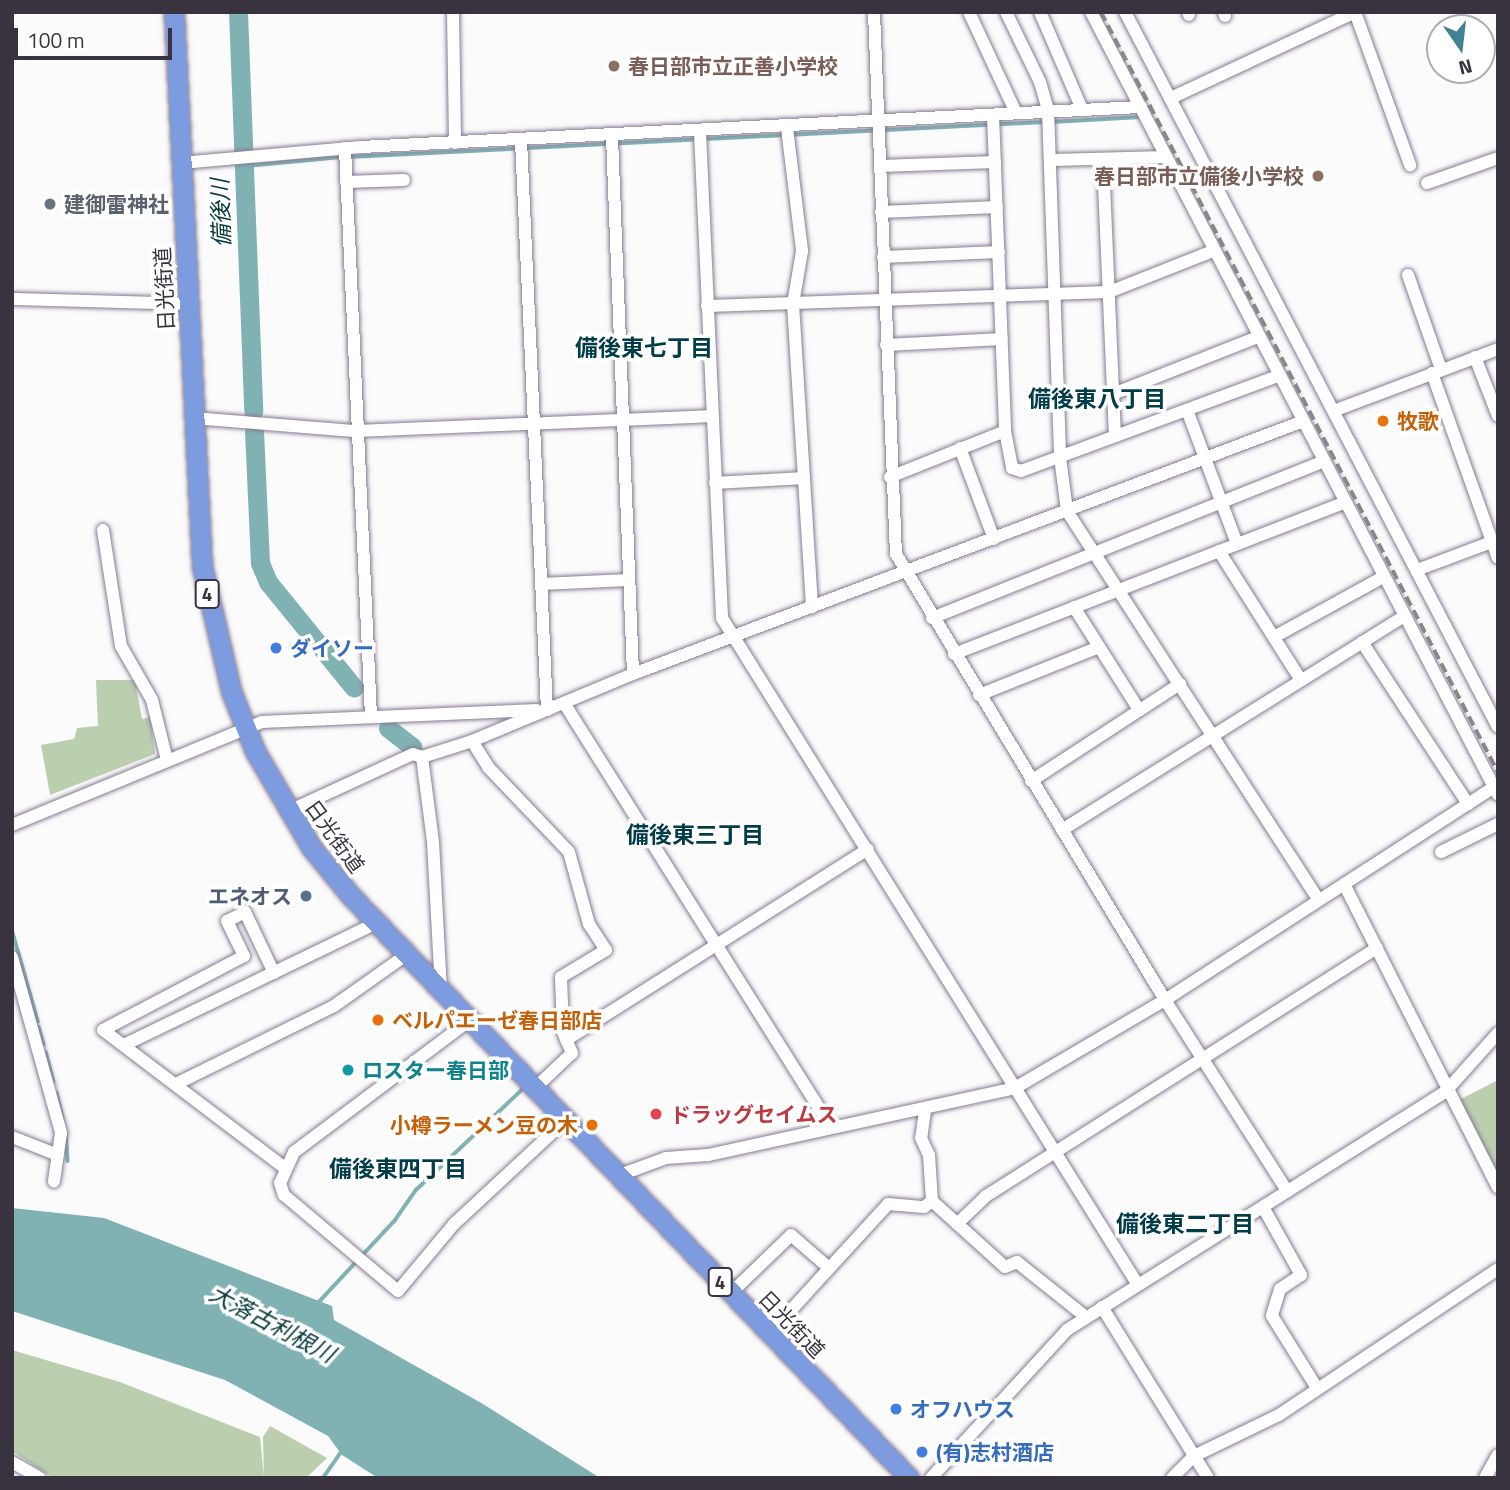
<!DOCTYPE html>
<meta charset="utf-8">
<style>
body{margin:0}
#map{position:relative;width:1510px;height:1490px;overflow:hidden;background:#fbfbfb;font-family:"Titillium Web","Noto Sans JP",sans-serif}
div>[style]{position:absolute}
.green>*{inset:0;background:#bbcfaf}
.water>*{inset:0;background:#80b2b4}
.stream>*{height:3.5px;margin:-1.75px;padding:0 1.75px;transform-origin:1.75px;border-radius:1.75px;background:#80b2b4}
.river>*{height:19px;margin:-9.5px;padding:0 9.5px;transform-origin:9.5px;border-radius:9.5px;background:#80b2b4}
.roads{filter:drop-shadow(0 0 2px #867a94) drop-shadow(0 0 2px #867a94)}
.minor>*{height:12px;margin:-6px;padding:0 6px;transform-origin:6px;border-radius:6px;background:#fff}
.highway>*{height:19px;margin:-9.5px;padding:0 9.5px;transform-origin:9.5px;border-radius:9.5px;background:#7d9cdf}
.rail>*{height:3.5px;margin-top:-1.75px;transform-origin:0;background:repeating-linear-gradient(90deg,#88858b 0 10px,transparent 0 15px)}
.dots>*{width:19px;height:19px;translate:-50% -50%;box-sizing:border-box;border:4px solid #fff;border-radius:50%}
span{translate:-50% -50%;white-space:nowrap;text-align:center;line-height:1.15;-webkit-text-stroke:7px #fff;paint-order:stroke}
.shield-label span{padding:2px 5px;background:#fff;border:2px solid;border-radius:5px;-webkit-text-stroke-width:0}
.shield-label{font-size:19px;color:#38333e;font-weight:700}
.education-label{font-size:21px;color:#785e54;font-weight:700}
.left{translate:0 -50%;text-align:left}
.right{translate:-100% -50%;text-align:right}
.worship-label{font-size:21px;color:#5b616d;font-weight:700}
.street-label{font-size:21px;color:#38333e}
.food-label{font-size:21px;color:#c56008;font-weight:700}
.shop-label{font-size:21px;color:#366cbe;font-weight:700}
.service-label{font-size:21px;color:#4e5e75;font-weight:700}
.culture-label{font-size:21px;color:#0d838f;font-weight:700}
.health-label{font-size:21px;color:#be3a42;font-weight:700}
.water-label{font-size:23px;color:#083a3c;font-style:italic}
.neighbourhood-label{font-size:23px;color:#003c49;font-weight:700}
.frame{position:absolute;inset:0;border:14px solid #38333e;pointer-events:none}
.north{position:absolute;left:1426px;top:14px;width:70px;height:70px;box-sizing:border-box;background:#fff;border:2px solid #afadb2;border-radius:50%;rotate:166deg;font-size:19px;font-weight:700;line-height:28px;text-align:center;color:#38333e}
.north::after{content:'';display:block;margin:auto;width:24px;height:32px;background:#408293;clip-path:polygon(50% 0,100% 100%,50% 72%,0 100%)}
.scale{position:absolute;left:14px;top:28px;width:158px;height:32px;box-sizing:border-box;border:4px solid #38333e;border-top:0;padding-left:9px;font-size:21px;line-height:24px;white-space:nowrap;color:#38333e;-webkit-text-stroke:5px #fff;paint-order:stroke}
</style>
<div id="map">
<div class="green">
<i style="clip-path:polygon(96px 680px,135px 680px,142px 719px,150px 717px,155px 754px,50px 795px,41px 745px,74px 739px,77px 728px,98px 726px)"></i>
<i style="clip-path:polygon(1498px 1080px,1498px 1170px,1493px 1172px,1457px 1101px)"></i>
<i style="clip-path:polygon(12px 1350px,120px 1382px,260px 1437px,264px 1477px,263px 1437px,270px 1426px,327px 1458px,306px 1478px,53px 1478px,12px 1451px)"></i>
</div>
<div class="water">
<i style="clip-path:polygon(12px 1208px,104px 1218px,332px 1306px,334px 1320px,483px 1404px,600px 1478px,378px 1478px,342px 1455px,328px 1436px,225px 1380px,12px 1311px)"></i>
</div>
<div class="stream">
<i style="left:1052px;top:122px;width:88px;rotate:-3.3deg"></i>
<i style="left:349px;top:157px;width:696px;rotate:-2.88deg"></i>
<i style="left:246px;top:166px;width:95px;rotate:-5.4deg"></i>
<i style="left:12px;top:929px;width:96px;rotate:74.2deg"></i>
<i style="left:39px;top:1027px;width:18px;rotate:74deg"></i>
<i style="left:46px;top:1052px;width:30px;rotate:75deg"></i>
<i style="left:57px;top:1093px;width:26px;rotate:77deg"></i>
<i style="left:66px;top:1132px;width:29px;rotate:86deg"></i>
<i style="left:318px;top:1303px;width:113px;rotate:-47.1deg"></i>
<i style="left:395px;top:1220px;width:37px;rotate:-55deg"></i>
<i style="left:416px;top:1190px;width:151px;rotate:-43.4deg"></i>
<i style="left:323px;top:1478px;width:33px;rotate:-55deg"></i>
</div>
<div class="river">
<i style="left:238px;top:12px;width:399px;rotate:87.8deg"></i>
<i style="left:254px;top:431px;width:132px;rotate:87.4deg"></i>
<i style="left:260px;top:563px;width:21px;rotate:67deg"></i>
<i style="left:268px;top:582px;width:136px;rotate:50.9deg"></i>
<i style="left:388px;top:728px;width:31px;rotate:38deg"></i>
</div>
<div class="roads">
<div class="minor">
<i style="left:453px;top:12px;width:131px;rotate:89.1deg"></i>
<i style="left:874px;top:12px;width:542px;rotate:87.68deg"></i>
<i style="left:896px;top:554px;width:521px;rotate:58.9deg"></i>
<i style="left:1165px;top:1000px;width:227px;rotate:57.4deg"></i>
<i style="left:969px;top:12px;width:111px;rotate:65deg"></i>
<i style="left:1006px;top:12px;width:78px;rotate:64.1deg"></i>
<i style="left:1040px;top:82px;width:29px;rotate:74deg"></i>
<i style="left:1048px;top:110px;width:347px;rotate:88deg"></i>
<i style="left:1060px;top:457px;width:54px;rotate:82.6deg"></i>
<i style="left:1067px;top:511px;width:463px;rotate:57.1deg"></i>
<i style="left:1040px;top:12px;width:106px;rotate:66.6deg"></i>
<i style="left:1091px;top:12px;width:882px;rotate:62.53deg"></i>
<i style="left:1125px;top:12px;width:806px;rotate:62.45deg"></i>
<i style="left:1188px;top:12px;width:3px;rotate:72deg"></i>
<i style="left:1224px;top:12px;width:4px;rotate:76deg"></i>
<i style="left:1355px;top:12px;width:163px;rotate:70.2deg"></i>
<i style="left:1173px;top:97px;width:201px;rotate:-25deg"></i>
<i style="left:993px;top:115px;width:316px;rotate:87.8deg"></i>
<i style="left:1005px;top:431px;width:38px;rotate:79deg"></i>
<i style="left:1012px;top:468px;width:9px;rotate:18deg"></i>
<i style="left:1021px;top:471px;width:274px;rotate:-20.3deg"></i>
<i style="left:787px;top:128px;width:124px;rotate:83deg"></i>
<i style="left:802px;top:251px;width:54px;rotate:99.6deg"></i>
<i style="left:793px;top:304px;width:304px;rotate:86.4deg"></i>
<i style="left:700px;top:132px;width:486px;rotate:87.4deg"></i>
<i style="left:722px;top:618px;width:786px;rotate:58.05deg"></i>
<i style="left:612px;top:137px;width:537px;rotate:87.76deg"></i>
<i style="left:521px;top:140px;width:571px;rotate:87.39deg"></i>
<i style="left:345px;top:148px;width:570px;rotate:87.38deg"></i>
<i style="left:1053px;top:160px;width:113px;rotate:-1.5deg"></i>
<i style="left:1103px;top:162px;width:274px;rotate:87.5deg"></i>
<i style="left:181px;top:163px;width:181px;rotate:-5.1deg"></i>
<i style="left:361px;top:147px;width:781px;rotate:-2.94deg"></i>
<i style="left:880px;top:166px;width:115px;rotate:-2deg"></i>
<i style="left:346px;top:182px;width:58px;rotate:-2deg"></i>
<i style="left:1427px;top:183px;width:75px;rotate:-19.4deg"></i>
<i style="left:881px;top:212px;width:116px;rotate:-2.5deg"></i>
<i style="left:883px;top:257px;width:116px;rotate:-2.5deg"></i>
<i style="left:1408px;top:275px;width:100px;rotate:70.7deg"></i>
<i style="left:12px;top:299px;width:175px;rotate:1.6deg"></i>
<i style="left:707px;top:306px;width:402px;rotate:-2deg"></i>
<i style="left:1109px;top:292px;width:112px;rotate:-21.5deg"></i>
<i style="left:886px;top:345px;width:116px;rotate:-3deg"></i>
<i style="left:1475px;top:357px;width:63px;rotate:68.7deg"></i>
<i style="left:1432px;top:373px;width:196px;rotate:70.4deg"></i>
<i style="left:1113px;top:394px;width:156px;rotate:-21.5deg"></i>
<i style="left:1187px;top:410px;width:143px;rotate:69.5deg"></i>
<i style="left:1336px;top:410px;width:173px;rotate:-20.6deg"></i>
<i style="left:193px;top:418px;width:164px;rotate:4.6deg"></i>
<i style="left:356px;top:431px;width:357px;rotate:-2.4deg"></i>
<i style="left:960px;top:448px;width:97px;rotate:69.5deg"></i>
<i style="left:890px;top:477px;width:124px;rotate:-21.8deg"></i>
<i style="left:715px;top:483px;width:89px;rotate:-3.2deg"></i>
<i style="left:103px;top:530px;width:117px;rotate:81.2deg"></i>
<i style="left:121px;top:646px;width:62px;rotate:60.1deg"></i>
<i style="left:152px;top:700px;width:62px;rotate:76deg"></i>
<i style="left:1219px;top:551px;width:153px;rotate:57.6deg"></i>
<i style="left:1417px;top:570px;width:80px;rotate:-20.5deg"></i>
<i style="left:541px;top:584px;width:88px;rotate:-2.6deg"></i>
<i style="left:1074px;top:607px;width:122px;rotate:57.7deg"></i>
<i style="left:932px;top:618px;width:421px;rotate:-21.8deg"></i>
<i style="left:1274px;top:637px;width:124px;rotate:-28.8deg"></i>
<i style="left:1362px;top:642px;width:194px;rotate:56.8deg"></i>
<i style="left:954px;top:654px;width:418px;rotate:-21.2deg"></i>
<i style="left:979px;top:695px;width:129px;rotate:-21.8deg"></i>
<i style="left:564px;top:703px;width:501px;rotate:57.8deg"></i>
<i style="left:472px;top:741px;width:31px;rotate:58deg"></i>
<i style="left:488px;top:767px;width:117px;rotate:46.4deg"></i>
<i style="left:569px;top:852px;width:75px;rotate:74.5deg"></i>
<i style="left:589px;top:924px;width:31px;rotate:57deg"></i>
<i style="left:606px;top:950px;width:52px;rotate:149deg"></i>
<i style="left:561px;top:977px;width:55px;rotate:87.9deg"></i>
<i style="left:563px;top:1032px;width:23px;rotate:67deg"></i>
<i style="left:572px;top:1053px;width:50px;rotate:136.6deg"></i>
<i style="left:422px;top:757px;width:86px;rotate:82.6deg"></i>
<i style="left:433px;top:842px;width:148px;rotate:86.9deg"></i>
<i style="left:1031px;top:781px;width:178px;rotate:-33.1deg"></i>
<i style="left:289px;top:811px;width:136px;rotate:-24.7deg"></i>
<i style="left:413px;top:754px;width:9px;rotate:18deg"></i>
<i style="left:422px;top:757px;width:52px;rotate:-17.7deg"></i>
<i style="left:472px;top:741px;width:174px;rotate:-22.6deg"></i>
<i style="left:633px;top:674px;width:714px;rotate:-20.67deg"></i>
<i style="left:12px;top:825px;width:270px;rotate:-22.4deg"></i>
<i style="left:262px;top:722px;width:275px;rotate:-2.5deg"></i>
<i style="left:1062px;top:830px;width:403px;rotate:-32deg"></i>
<i style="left:1441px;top:852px;width:64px;rotate:-26.2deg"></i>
<i style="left:1344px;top:884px;width:340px;rotate:63.1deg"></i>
<i style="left:12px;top:957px;width:183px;rotate:74.4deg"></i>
<i style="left:61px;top:1133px;width:49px;rotate:98.3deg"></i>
<i style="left:274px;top:973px;width:68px;rotate:-115.4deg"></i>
<i style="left:245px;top:912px;width:20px;rotate:153deg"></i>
<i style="left:227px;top:921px;width:39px;rotate:64deg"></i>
<i style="left:244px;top:956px;width:159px;rotate:152.3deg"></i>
<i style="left:103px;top:1030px;width:228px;rotate:37.2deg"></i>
<i style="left:470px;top:1020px;width:220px;rotate:143.1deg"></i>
<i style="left:294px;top:1152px;width:34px;rotate:114deg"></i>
<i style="left:280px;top:1183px;width:13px;rotate:72deg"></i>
<i style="left:284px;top:1195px;width:149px;rotate:40.1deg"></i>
<i style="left:398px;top:1291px;width:87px;rotate:-50.1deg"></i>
<i style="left:454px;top:1224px;width:153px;rotate:-42.9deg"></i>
<i style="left:566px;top:1040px;width:357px;rotate:-32.3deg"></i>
<i style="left:126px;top:1044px;width:278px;rotate:-25.8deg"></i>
<i style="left:176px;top:1084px;width:176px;rotate:-26.3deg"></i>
<i style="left:334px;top:1006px;width:88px;rotate:-35.3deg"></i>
<i style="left:925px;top:1111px;width:27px;rotate:98deg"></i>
<i style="left:921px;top:1138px;width:19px;rotate:65deg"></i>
<i style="left:929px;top:1155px;width:46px;rotate:86.3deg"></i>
<i style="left:932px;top:1201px;width:98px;rotate:42.1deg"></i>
<i style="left:1005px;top:1267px;width:13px;rotate:-23deg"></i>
<i style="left:1017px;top:1262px;width:88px;rotate:38.6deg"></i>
<i style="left:12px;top:1137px;width:49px;rotate:21.4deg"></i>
<i style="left:617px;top:1176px;width:52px;rotate:-20.2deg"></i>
<i style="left:666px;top:1158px;width:42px;rotate:-4.1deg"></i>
<i style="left:708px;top:1155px;width:314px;rotate:-12.3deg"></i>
<i style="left:1015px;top:1088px;width:174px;rotate:-30.4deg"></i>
<i style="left:1165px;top:1000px;width:392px;rotate:-32.9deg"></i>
<i style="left:1263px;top:1207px;width:78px;rotate:60.8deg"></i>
<i style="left:1301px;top:1275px;width:25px;rotate:146deg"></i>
<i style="left:1280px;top:1289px;width:28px;rotate:107deg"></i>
<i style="left:1272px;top:1316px;width:85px;rotate:58deg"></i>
<i style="left:957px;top:1224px;width:40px;rotate:-44deg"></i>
<i style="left:986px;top:1196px;width:463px;rotate:-32.4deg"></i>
<i style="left:731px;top:1293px;width:83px;rotate:-44deg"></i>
<i style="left:791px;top:1235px;width:50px;rotate:41deg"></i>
<i style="left:1102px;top:1307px;width:201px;rotate:58.2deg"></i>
<i style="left:770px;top:1333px;width:175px;rotate:-47.5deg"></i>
<i style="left:888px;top:1204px;width:36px;rotate:5deg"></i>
<i style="left:924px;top:1207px;width:10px;rotate:-37deg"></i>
<i style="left:12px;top:1462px;width:32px;rotate:30deg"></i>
<i style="left:931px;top:1478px;width:201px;rotate:-47.4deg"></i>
<i style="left:1067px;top:1330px;width:448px;rotate:-32.2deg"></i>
<i style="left:1446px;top:1091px;width:78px;rotate:-48.1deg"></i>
<i style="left:1172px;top:1478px;width:31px;rotate:-45deg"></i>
<i style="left:1194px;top:1456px;width:94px;rotate:-25.8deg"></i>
<i style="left:1279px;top:1415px;width:263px;rotate:-33.7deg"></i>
<i style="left:1485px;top:1478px;width:26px;rotate:-61deg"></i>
</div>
<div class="highway">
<i style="left:174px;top:12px;width:555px;rotate:87.11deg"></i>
<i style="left:202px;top:566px;width:128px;rotate:76.9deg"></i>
<i style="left:231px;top:691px;width:65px;rotate:68.2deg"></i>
<i style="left:255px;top:751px;width:111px;rotate:59.7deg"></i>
<i style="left:311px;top:847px;width:62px;rotate:50.9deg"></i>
<i style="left:350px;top:895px;width:808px;rotate:46.2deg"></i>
</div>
</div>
<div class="rail">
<i style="left:1101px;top:12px;width:857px;rotate:62.42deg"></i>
</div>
<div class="dots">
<i style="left:614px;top:66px;background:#8d6e63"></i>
<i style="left:1318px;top:176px;background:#8d6e63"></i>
<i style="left:50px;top:204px;background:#6b7280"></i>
<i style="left:1383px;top:421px;background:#e8710a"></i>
<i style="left:276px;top:648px;background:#3f7fe0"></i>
<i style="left:306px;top:896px;background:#5c6f8a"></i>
<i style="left:378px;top:1020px;background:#e8710a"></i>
<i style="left:348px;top:1070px;background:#0f9aa8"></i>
<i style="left:656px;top:1114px;background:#e0444e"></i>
<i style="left:592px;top:1125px;background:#e8710a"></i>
<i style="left:896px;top:1409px;background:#3f7fe0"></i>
<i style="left:922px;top:1452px;background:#3f7fe0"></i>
</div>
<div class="shield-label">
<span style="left:207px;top:594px">4</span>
<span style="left:720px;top:1282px">4</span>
</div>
<div class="education-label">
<span class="left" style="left:628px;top:66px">春日部市立正善小学校</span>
<span class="right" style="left:1304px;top:176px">春日部市立備後小学校</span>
</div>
<div class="worship-label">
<span class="left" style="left:64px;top:204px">建御雷神社</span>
</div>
<div class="street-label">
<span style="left:164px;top:289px;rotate:-93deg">日光街道</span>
<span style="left:335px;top:836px;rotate:54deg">日光街道</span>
<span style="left:792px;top:1324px;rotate:46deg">日光街道</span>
</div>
<div class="food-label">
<span class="left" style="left:1397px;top:421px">牧歌</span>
<span class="left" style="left:392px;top:1020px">ベルパエーゼ春日部店</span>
<span class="right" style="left:578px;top:1125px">小樽ラーメン豆の木</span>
</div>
<div class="shop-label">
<span class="left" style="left:290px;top:648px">ダイソー</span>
<span class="left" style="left:910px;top:1409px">オフハウス</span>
<span class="left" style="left:936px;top:1452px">(有)志村酒店</span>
</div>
<div class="service-label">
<span class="right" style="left:292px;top:896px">エネオス</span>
</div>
<div class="culture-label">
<span class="left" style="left:362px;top:1070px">ロスター春日部</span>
</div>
<div class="health-label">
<span class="left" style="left:670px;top:1114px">ドラッグセイムス</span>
</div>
<div class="water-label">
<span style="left:221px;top:213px;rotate:-92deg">備後川</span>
<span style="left:272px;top:1324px;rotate:28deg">大落古利根川</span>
</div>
<div class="neighbourhood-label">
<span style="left:644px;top:348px">備後東七丁目</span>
<span style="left:1097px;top:399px">備後東八丁目</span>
<span style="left:695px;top:835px">備後東三丁目</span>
<span style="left:398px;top:1169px">備後東四丁目</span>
<span style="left:1185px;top:1224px">備後東二丁目</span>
</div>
<div class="frame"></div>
<div class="north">N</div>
<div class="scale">100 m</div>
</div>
